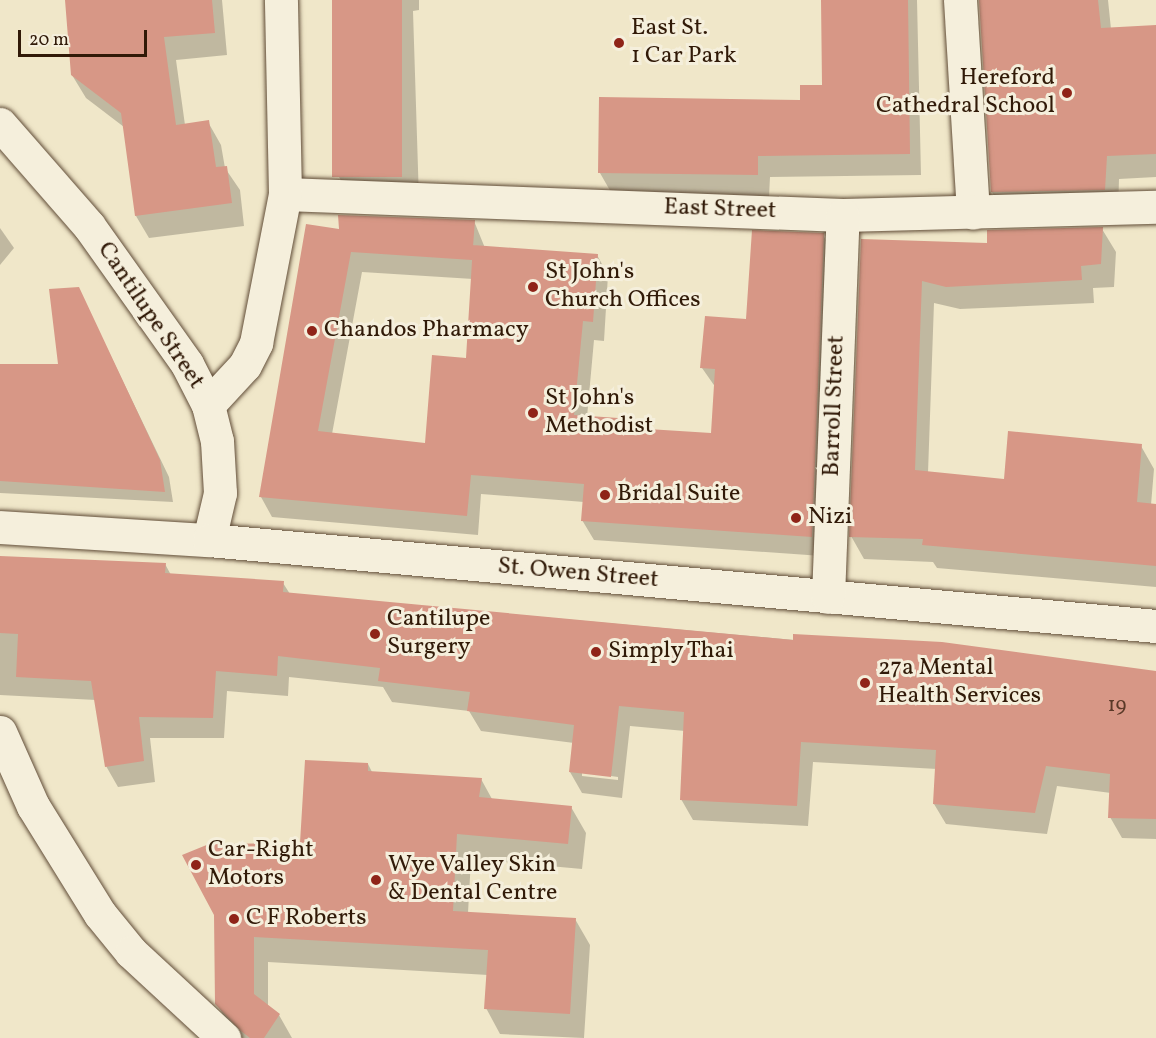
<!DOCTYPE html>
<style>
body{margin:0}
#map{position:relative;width:1156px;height:1038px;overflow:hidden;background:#f0e7c9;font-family:Vollkorn,serif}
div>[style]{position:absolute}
.shadow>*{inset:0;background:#0003}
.building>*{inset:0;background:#d79786;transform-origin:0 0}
.roads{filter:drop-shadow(0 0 2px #614d38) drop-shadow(0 0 2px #614d38)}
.street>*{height:33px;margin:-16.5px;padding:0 16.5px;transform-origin:16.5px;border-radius:16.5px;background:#f5efdc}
.dots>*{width:16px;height:16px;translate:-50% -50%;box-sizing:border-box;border:3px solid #f5efdc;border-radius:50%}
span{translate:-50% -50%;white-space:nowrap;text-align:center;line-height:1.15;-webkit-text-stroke:6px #f5efdc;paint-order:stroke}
.number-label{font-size:21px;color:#5a3928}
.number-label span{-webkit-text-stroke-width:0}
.poi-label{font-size:24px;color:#311a08}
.left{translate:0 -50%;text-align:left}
.right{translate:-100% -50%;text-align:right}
.street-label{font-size:24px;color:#311a08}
.scale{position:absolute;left:18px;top:30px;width:129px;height:27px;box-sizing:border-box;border:3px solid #311a08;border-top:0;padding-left:8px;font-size:18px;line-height:21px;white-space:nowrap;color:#311a08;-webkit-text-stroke:4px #f5efdc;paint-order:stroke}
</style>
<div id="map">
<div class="shadow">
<i style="clip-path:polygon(67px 0,222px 0,227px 55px,176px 60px,185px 125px,208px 122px,221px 145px,225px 168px,240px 190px,244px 226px,149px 238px,136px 216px,124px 127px,86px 98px,72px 75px)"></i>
<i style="clip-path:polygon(333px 0,419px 0,419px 10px,413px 11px,419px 200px,351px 198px,339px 177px)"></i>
<i style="clip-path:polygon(822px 0,917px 0,921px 175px,770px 177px,769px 197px,612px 194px,600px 173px,802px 101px,823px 86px)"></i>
<i style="clip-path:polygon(980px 0,1108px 0,1111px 29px,1156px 26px,1156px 177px,1119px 179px,1118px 212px,1005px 215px,992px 192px)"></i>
<i style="clip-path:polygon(evenodd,474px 221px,485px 248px,597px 255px,608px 275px,604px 341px,594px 340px,587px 417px,632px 420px,638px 430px,712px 435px,716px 388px,702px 368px,823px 235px,834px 255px,822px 556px,594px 540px,582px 520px,584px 502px,481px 494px,478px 535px,272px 517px,261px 497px,340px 231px,474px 221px,362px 272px,473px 279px,467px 359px,426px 445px,332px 434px,362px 272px)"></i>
<i style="clip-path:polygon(0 228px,14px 248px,0 265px)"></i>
<i style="clip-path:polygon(1102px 229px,1116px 252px,1114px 287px,1093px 288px,1094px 303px,960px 309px,934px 303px,928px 473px,1005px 481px,1141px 446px,1154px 469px,1151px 505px,1156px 505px,1156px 587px,937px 568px,933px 562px,864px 559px,851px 536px,862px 240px,989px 244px)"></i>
<i style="clip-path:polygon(78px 288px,169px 477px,173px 502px,0 493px,0 365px,59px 366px)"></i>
<i style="clip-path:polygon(evenodd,0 557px,165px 564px,171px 575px,283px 583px,290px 594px,1156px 673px,1156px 839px,1122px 838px,1110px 817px,1111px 793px,1057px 786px,1047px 834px,946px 824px,934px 804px,937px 769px,813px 762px,808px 826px,693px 820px,681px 799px,685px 731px,630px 726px,622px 798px,582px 793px,570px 772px,574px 743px,481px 731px,469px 711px,392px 702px,383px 687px,289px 677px,288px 696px,227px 691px,224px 738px,150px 738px,155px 782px,118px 787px,106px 766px,96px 700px,0 695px,0 557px,582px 772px,618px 777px,618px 780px,582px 776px,582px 772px)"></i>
<i style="clip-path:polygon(368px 764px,372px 772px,481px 779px,492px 799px,571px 807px,586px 833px,582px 869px,471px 859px,468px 913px,575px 919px,590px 945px,584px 1038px,500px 1034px,486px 1008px,488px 975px,268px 962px,268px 1007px,279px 1015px,292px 1038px,240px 1038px,232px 1030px,217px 1004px,302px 844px)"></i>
</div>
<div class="building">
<i style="clip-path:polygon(65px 0,212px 0,215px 33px,164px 37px,176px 125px,209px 120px,216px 167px,227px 166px,232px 203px,135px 216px,121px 113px,71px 75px)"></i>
<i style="left:332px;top:0;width:70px;height:177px"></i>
<i style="clip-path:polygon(821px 0,908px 0,910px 154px,758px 156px,758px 175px,598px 173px,599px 97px,800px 100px,800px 85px,822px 85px)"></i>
<i style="clip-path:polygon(979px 0,1098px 0,1101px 28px,1156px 25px,1156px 154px,1107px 156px,1105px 190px,991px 192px)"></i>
<i style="clip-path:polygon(338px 215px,475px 220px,472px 260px,351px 252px,318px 431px,425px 443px,432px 355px,466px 358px,473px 245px,598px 254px,593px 322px,583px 321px,574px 415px,633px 419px,632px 428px,711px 433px,715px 369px,700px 368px,705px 316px,746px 319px,752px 230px,824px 233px,812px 537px,581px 521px,584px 484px,471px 475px,467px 516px,259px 497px,306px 224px,339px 229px)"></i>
<i style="clip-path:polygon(1103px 227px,1101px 264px,1081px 266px,1082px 280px,946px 287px,922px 281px,915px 470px,1004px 479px,1008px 431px,1142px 444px,1137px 502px,1156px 504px,1156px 566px,922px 545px,923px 539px,849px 537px,861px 239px,987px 243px,987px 230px)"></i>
<i style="clip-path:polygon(79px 287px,160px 460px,165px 492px,0 481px,0 364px,58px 364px,49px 289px)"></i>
<i style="clip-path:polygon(0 556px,166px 563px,165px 573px,284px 581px,283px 592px,793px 640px,793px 634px,942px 642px,1156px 671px,1156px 819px,1108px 818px,1110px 774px,1046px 766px,1035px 813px,933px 804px,936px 750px,801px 742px,797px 806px,680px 800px,684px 712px,619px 706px,611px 777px,569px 772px,574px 725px,467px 711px,470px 692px,378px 681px,380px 668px,278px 656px,277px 676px,216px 671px,213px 718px,139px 717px,144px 761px,105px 767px,91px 681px,16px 677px,18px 634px,0 633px)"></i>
<i style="clip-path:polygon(305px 760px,368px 763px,368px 771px,482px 778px,479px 797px,572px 806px,568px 844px,457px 834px,453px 911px,576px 918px,570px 1014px,484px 1009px,488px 950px,254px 937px,254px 994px,280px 1014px,264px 1038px,250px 1038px,241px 1031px,215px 1004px,214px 915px,182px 855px,209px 844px,300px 843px)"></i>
</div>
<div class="roads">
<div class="street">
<i style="left:960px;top:0;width:213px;rotate:86.5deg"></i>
<i style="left:0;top:124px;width:135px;rotate:48.9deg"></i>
<i style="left:89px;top:226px;width:169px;rotate:54.6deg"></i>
<i style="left:187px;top:364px;width:46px;rotate:62.9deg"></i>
<i style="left:208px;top:405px;width:37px;rotate:76deg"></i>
<i style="left:217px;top:441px;width:52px;rotate:86.7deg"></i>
<i style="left:220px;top:493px;width:48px;rotate:103.2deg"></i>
<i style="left:285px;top:194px;width:558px;rotate:2.16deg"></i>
<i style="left:843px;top:215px;width:313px;rotate:-1.5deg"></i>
<i style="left:208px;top:405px;width:54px;rotate:-47.2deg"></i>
<i style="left:245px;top:365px;width:25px;rotate:-63deg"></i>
<i style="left:256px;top:343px;width:152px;rotate:-79deg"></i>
<i style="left:285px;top:194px;width:194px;rotate:-91.2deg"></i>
<i style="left:0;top:527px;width:209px;rotate:3.6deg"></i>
<i style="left:209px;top:540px;width:951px;rotate:5.19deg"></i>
<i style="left:828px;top:597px;width:382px;rotate:-87.8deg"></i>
<i style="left:0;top:732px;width:81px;rotate:66deg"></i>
<i style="left:33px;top:806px;width:127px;rotate:58.2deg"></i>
<i style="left:100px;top:914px;width:49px;rotate:50.8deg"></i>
<i style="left:131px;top:952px;width:127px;rotate:42.8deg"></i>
</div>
</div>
<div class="dots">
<i style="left:619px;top:43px;background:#8f2418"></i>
<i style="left:1067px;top:93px;background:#8f2418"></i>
<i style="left:533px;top:287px;background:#8f2418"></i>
<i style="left:312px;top:331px;background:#8f2418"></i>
<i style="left:533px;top:413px;background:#8f2418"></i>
<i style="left:605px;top:495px;background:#8f2418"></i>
<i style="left:796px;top:518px;background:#8f2418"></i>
<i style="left:375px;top:634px;background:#8f2418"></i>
<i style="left:596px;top:652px;background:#8f2418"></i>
<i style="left:865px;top:683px;background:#8f2418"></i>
<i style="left:196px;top:865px;background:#8f2418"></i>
<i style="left:376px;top:880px;background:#8f2418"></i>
<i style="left:234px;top:919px;background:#8f2418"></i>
</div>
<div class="number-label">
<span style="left:1117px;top:706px">19</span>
</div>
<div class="poi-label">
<span class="left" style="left:631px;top:43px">East St.<br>1 Car Park</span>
<span class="right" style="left:1055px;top:93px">Hereford<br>Cathedral School</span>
<span class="left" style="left:545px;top:287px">St John's<br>Church Offices</span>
<span class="left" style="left:324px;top:331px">Chandos Pharmacy</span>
<span class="left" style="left:545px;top:413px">St John's<br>Methodist</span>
<span class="left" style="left:617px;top:495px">Bridal Suite</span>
<span class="left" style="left:808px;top:518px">Nizi</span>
<span class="left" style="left:387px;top:634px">Cantilupe<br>Surgery</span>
<span class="left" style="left:608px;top:652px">Simply Thai</span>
<span class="left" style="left:878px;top:683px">27a Mental<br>Health Services</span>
<span class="left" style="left:208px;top:865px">Car-Right<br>Motors</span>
<span class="left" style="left:388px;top:880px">Wye Valley Skin<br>&amp; Dental Centre</span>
<span class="left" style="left:246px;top:919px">C F Roberts</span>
</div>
<div class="street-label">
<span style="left:720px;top:210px;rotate:2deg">East Street</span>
<span style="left:150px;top:316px;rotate:56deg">Cantilupe Street</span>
<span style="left:835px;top:406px;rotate:-88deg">Barroll Street</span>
<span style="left:578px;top:574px;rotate:5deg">St. Owen Street</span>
</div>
<div class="scale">20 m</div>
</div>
